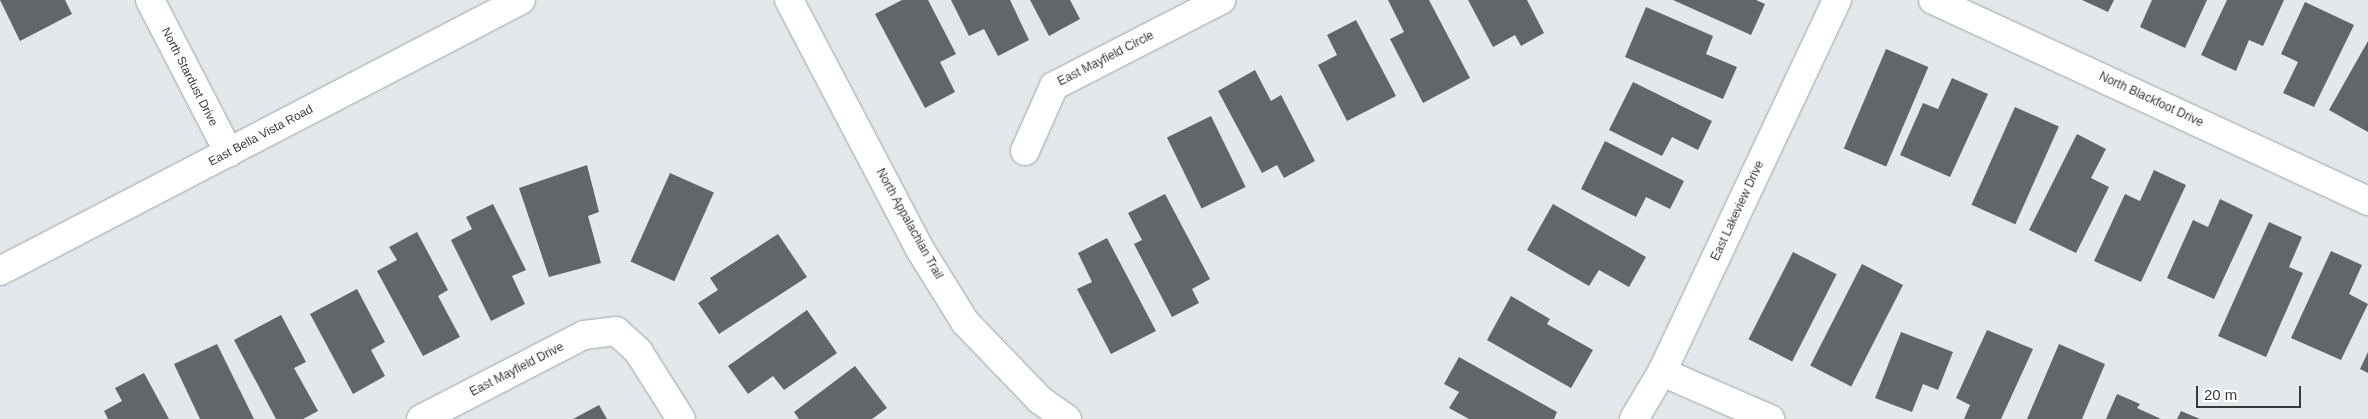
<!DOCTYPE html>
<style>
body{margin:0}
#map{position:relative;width:2368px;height:419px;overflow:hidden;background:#e3e9eb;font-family:Helvetica,sans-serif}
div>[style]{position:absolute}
.building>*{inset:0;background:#616668;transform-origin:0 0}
.roads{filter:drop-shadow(0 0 1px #9fa4a7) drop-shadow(0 0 1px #9fa4a7)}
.street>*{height:28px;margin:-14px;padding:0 14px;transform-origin:14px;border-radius:14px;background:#fff}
.secondary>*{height:28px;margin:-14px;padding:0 14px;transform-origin:14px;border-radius:14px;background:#fff}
span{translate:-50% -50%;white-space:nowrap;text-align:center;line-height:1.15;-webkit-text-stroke:5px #fff;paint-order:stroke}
.street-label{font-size:12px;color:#37393a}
.scale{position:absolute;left:2196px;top:386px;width:105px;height:22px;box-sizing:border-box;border:2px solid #37393a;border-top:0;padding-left:6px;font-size:15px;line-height:18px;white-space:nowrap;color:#37393a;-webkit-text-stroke:4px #fff;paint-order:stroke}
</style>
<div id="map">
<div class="building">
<i style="clip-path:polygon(0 0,65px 0,72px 14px,20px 41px)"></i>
<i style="clip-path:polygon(902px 0,928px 0,956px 54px,940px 62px,955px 92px,925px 108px,875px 14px)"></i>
<i style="clip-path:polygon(951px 0,1010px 0,1029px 40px,998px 56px,984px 29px,969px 36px)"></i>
<i style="clip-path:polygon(1030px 0,1070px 0,1080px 19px,1049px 36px)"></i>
<i style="clip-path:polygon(1388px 0,1429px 0,1470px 78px,1423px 103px,1390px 39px,1404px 32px)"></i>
<i style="clip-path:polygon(1468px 0,1527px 0,1544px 33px,1521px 46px,1515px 35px,1493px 47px)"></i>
<i style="clip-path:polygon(1673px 0,1756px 0,1765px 4px,1751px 35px)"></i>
<i style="clip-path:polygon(2082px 0,2114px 0,2108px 12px)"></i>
<i style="clip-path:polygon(2152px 0,2207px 0,2185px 48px,2140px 27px)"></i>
<i style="clip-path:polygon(2227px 0,2284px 0,2263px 46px,2249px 40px,2236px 71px,2201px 55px)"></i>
<i style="clip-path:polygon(2305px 2px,2354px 25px,2314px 107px,2283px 93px,2298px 62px,2281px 54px)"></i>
<i style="clip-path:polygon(1646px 7px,1713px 36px,1706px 54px,1737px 67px,1723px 99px,1625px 57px)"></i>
<i style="clip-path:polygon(1356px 20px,1396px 96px,1347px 121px,1318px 65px,1337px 55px,1327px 35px)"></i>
<i style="clip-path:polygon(2368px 41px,2368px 132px,2329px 110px)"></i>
<i style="left:1886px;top:49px;width:46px;height:108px;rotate:23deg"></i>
<i style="clip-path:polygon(1255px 70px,1271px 101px,1281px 95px,1315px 161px,1284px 178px,1277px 165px,1262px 173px,1218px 91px)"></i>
<i style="clip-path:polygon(1952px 78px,1988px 94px,1950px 177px,1900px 155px,1923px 103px,1938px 109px)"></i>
<i style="clip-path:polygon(1633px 82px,1712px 121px,1698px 150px,1672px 137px,1662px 156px,1609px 130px)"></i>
<i style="left:2015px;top:107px;width:48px;height:107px;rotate:24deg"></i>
<i style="left:1211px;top:116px;width:79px;height:49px;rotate:64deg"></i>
<i style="clip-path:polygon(2077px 134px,2106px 149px,2091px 178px,2109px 187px,2076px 253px,2029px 230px)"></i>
<i style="clip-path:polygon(1605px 141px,1684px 181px,1670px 209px,1646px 197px,1636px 217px,1581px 189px)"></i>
<i style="clip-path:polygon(587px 165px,599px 212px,588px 216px,601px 263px,549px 277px,519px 188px)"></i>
<i style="clip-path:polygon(2154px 170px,2186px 185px,2141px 282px,2094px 261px,2125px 194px,2140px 201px)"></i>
<i style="left:670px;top:173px;width:48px;height:97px;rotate:24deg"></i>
<i style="clip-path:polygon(1165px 194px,1210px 279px,1192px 289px,1199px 303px,1172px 317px,1134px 244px,1142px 240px,1128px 213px)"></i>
<i style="clip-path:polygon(2220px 199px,2253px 215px,2214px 299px,2167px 278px,2193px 220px,2208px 227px)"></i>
<i style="clip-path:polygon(493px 204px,526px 270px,512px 276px,525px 304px,491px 321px,451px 240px,472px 229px,466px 217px)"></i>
<i style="clip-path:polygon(1553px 204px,1646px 257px,1629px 287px,1599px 270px,1589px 286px,1527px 250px)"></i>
<i style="clip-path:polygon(2269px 222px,2302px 237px,2289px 267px,2303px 273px,2266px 357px,2218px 336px)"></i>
<i style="clip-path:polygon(417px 232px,448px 290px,438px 296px,460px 337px,423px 356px,377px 271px,397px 260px,389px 247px)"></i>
<i style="clip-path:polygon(778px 234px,807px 277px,719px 334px,698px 303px,718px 290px,710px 278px)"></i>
<i style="clip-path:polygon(1107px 238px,1156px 331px,1111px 354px,1077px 289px,1092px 282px,1078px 253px)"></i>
<i style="clip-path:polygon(2331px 251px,2362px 265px,2349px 294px,2368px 304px,2341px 360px,2291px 338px)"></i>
<i style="left:1793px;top:252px;width:49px;height:98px;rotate:27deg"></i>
<i style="left:1862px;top:264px;width:46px;height:114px;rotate:27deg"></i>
<i style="clip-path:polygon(357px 289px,385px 342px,371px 350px,385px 376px,353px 394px,310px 314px)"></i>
<i style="clip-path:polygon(1511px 296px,1550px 319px,1547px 324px,1593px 350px,1571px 388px,1487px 340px)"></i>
<i style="clip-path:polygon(807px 310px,837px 353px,784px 390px,773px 376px,748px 394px,728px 366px)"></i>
<i style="clip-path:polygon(281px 315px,306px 362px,294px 368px,318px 411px,303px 419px,276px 419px,234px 340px)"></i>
<i style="clip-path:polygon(1987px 330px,2033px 349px,2001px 419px,1964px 419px,1970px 405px,1956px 398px)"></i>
<i style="clip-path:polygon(1901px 332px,1953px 352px,1938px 390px,1923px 384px,1912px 412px,1875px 398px)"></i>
<i style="clip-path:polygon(217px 344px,254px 419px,200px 419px,174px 364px)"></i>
<i style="clip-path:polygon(2059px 344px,2105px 364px,2082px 419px,2027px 419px)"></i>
<i style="clip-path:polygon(2368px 352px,2368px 373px,2360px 369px)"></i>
<i style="clip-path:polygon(1459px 357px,1557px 412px,1554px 419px,1469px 419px,1449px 408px,1459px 392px,1444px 384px)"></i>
<i style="clip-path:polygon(855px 366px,887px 408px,872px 419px,799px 419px,794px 412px)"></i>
<i style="clip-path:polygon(144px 373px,169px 419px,108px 419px,104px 411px,122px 401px,115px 388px)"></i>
<i style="clip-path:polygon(2117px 394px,2140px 404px,2137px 408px,2161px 419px,2106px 419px)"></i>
<i style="clip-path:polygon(599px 405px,607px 419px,573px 419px)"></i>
<i style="clip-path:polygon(2181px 411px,2200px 419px,2177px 419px)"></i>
</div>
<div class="roads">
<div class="street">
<i style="left:150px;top:0;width:172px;rotate:62.7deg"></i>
<i style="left:789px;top:0;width:284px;rotate:62.3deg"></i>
<i style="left:921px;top:251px;width:84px;rotate:58.2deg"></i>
<i style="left:965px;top:322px;width:108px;rotate:46.1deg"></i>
<i style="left:1040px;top:400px;width:33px;rotate:35deg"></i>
<i style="left:1933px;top:0;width:479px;rotate:24.8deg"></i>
<i style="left:1025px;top:151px;width:71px;rotate:-66deg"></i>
<i style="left:1054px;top:86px;width:188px;rotate:-27.2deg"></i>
<i style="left:1662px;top:372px;width:118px;rotate:23.5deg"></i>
<i style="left:421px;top:419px;width:183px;rotate:-27.3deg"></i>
<i style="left:584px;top:335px;width:32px;rotate:-7deg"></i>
<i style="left:616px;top:331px;width:30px;rotate:42deg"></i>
<i style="left:638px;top:351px;width:80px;rotate:57.7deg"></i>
<i style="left:1634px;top:419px;width:55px;rotate:-59.2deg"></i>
<i style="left:1662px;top:372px;width:411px;rotate:-64.8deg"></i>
</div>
<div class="secondary">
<i style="left:0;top:271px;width:587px;rotate:-27.48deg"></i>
</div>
</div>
<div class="street-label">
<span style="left:1106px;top:59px;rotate:-27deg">East Mayfield Circle</span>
<span style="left:189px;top:77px;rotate:63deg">North Stardust Drive</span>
<span style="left:2151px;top:100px;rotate:25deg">North Blackfoot Drive</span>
<span style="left:261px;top:136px;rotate:-28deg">East Bella Vista Road</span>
<span style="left:1738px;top:211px;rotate:-65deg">East Lakeview Drive</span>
<span style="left:909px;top:224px;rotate:61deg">North Appalachian Trail</span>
<span style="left:517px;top:370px;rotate:-27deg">East Mayfield Drive</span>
</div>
<div class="scale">20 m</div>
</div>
